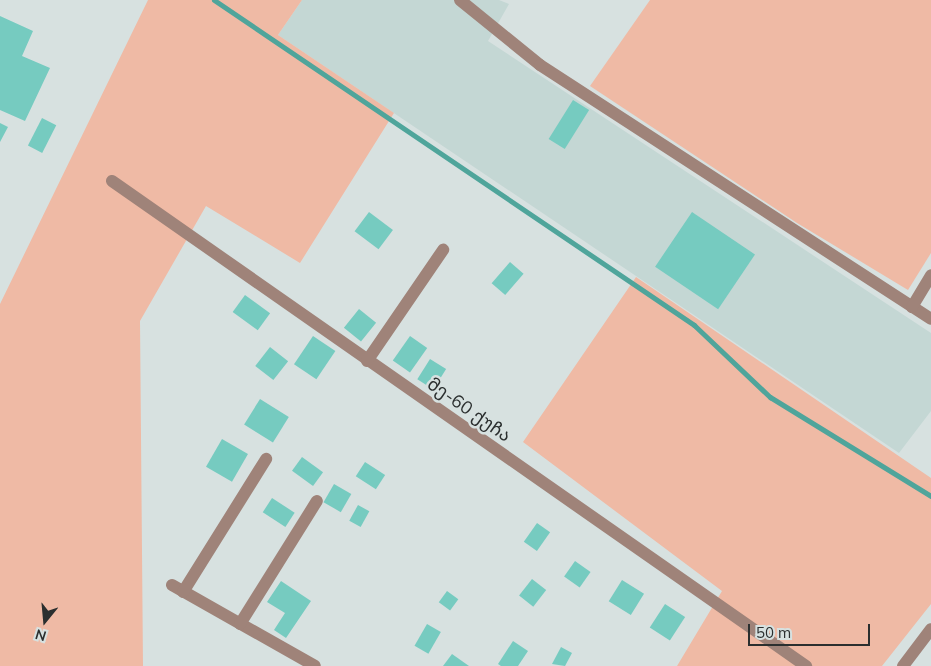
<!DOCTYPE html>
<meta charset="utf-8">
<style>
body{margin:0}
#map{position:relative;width:931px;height:666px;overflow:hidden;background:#d7e1e0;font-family:Mulish,"Noto Sans Georgian",sans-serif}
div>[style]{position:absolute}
.built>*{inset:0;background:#c4d7d4}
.green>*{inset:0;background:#efbaa5}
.stream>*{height:5px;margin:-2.5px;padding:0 2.5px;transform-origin:2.5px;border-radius:2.5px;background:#4fa59b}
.building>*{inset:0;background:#76cbc0;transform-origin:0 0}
.minor>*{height:12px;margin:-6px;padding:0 6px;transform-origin:6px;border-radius:6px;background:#9f8379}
span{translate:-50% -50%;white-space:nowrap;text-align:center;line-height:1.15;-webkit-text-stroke:5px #d7e1e0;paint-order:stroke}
.street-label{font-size:18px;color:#2b2f2f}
.north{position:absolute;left:20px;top:596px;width:50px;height:50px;-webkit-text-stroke:4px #d7e1e0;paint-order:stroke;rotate:197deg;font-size:14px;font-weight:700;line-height:20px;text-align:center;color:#2b2f2f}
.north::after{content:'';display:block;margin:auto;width:18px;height:22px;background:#2b2f2f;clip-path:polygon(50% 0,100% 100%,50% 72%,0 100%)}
.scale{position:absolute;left:748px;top:624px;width:122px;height:22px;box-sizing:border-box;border:2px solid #2b2f2f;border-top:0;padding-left:6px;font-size:15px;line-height:18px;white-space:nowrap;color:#2b2f2f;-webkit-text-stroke:4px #d7e1e0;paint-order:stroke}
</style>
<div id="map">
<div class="built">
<i style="clip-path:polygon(302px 0,499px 0,509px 4px,488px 41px,931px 333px,931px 411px,899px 453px,278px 35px)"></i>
</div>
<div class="green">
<i style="clip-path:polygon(148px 0,302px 0,278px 35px,394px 113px,300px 263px,206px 206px,140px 321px,143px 666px,0 666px,0 304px)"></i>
<i style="clip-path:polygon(650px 0,931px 0,931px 253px,908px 290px,797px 223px,590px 86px)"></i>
<i style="clip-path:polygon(636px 277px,931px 478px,931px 604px,882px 666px,677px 666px,722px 591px,523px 442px)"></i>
</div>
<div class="stream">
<i style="left:214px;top:0;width:580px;rotate:34.1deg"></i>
<i style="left:694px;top:325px;width:105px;rotate:43.5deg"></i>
<i style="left:770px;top:397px;width:189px;rotate:31.6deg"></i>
</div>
<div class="building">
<i style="clip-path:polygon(0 16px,33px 31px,22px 56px,50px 68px,25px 121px,0 110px)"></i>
<i style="left:573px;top:100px;width:19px;height:46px;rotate:32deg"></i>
<i style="left:42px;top:118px;width:16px;height:31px;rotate:27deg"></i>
<i style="clip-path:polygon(0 123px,8px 127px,0 142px)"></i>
<i style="left:369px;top:212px;width:30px;height:24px;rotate:37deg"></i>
<i style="left:692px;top:212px;width:76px;height:66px;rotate:34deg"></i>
<i style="left:510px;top:262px;width:18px;height:28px;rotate:41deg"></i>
<i style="left:245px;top:295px;width:31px;height:21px;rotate:36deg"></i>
<i style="left:359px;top:309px;width:22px;height:24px;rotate:39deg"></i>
<i style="left:313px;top:336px;width:27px;height:34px;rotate:34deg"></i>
<i style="left:410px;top:336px;width:21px;height:30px;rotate:35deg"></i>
<i style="left:270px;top:347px;width:23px;height:24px;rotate:38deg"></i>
<i style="left:430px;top:359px;width:19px;height:24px;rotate:32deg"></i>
<i style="left:260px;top:399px;width:34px;height:30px;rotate:32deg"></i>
<i style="left:222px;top:439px;width:30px;height:32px;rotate:30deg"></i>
<i style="left:302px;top:457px;width:26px;height:17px;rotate:36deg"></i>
<i style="left:365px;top:462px;width:24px;height:17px;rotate:33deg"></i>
<i style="left:334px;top:484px;width:20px;height:21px;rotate:30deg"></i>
<i style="left:272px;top:498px;width:27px;height:17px;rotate:33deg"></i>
<i style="left:358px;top:505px;width:13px;height:18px;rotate:29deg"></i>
<i style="left:537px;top:523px;width:16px;height:23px;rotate:35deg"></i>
<i style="left:575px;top:561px;width:19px;height:19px;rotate:35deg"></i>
<i style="left:532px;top:579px;width:18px;height:21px;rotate:38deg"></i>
<i style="left:622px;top:580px;width:26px;height:25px;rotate:32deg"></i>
<i style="clip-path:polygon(281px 581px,311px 601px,286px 638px,274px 630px,285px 613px,267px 602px)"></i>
<i style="left:447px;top:591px;width:14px;height:14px;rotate:36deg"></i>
<i style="left:665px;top:604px;width:24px;height:28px;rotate:33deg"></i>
<i style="left:427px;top:624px;width:16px;height:25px;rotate:30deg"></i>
<i style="clip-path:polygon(513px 641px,528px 651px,518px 666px,501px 666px,498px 664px)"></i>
<i style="clip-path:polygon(561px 647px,572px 653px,565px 666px,552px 664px)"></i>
<i style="clip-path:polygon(452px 654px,469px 666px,443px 666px)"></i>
</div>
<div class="minor">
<i style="left:460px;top:0;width:103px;rotate:39.1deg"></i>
<i style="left:540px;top:65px;width:466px;rotate:33deg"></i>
<i style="left:112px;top:181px;width:847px;rotate:34.95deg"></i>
<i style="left:912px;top:307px;width:37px;rotate:-59deg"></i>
<i style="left:367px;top:361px;width:135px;rotate:-55.6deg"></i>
<i style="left:172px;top:585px;width:164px;rotate:29.5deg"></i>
<i style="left:183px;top:592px;width:157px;rotate:-58deg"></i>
<i style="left:240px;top:624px;width:145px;rotate:-58deg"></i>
<i style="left:903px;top:666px;width:46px;rotate:-52.9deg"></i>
</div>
<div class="street-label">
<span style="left:469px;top:410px;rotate:35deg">მე-60 ქუჩა</span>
</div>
<div class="north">N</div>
<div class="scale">50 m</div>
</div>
